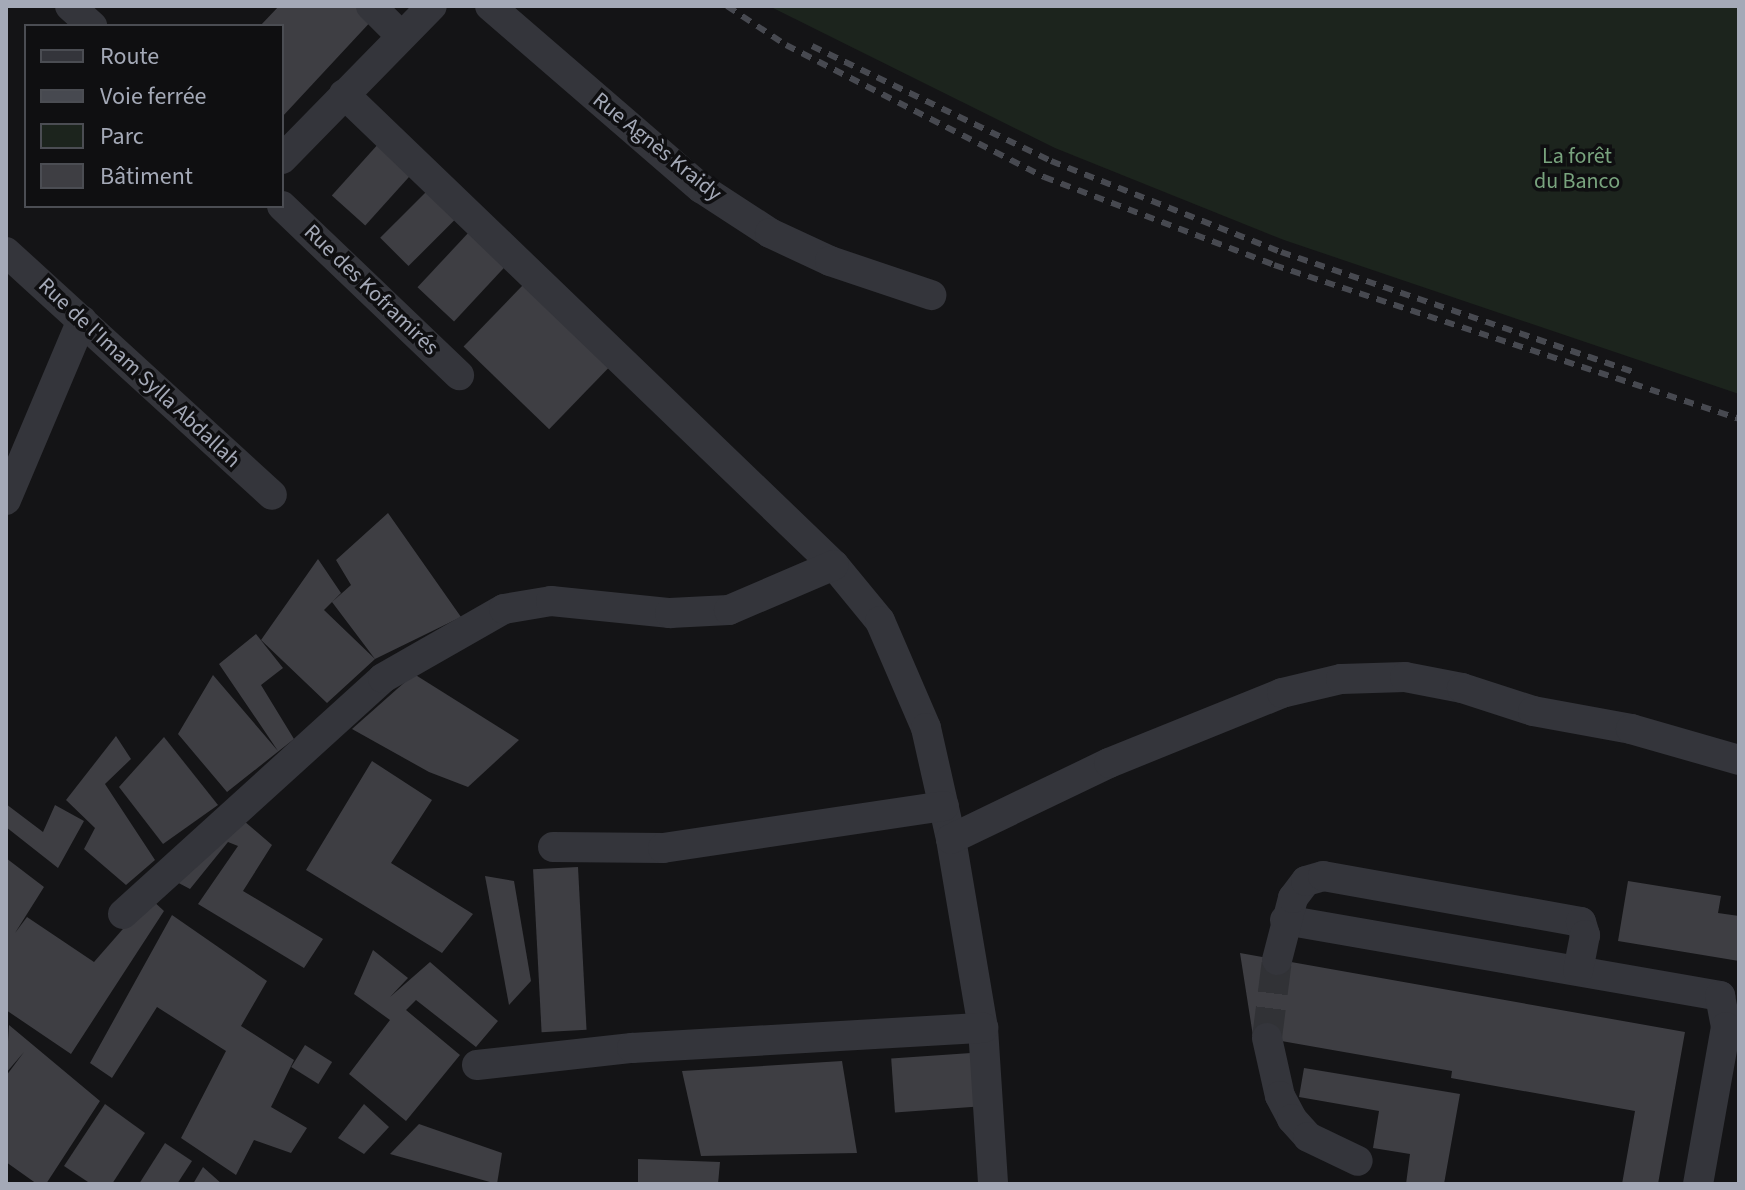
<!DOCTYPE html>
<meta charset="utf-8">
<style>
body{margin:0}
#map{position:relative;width:1745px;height:1190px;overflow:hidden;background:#141416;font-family:"Source Sans 3",sans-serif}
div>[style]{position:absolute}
.green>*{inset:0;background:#1c241d}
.building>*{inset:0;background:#3e3e43;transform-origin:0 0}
.minor-tunnel>*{height:30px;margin-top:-15px;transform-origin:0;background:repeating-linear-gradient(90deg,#313236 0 30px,transparent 0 45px)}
.minor>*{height:30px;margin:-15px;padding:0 15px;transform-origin:15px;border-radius:15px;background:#34353b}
.rail>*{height:6px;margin-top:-3px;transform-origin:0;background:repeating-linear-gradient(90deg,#474950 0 10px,transparent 0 18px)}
span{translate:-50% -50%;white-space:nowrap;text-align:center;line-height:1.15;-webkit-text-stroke:7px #0f0f11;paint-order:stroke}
.street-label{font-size:22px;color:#a4a9b7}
.park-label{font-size:22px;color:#79a47e}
.frame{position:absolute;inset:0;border:8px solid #a4a9b7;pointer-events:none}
.legend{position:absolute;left:24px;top:24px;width:260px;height:184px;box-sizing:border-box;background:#0f0f11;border:2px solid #4b4d53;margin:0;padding:10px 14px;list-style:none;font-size:24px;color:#a4a9b7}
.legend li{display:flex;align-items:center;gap:16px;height:40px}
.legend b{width:40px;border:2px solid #4b4d53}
</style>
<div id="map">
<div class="green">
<i style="clip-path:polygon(769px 6px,1739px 6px,1739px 394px,1284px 240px,1055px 148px)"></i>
</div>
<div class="building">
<i style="clip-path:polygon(279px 6px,363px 6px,375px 17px,282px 117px,282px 26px,260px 26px)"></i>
<i style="left:380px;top:142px;width:45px;height:72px;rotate:42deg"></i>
<i style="left:429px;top:189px;width:40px;height:69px;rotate:45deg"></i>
<i style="left:470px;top:231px;width:50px;height:77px;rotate:43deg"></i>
<i style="left:524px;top:284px;width:119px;height:87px;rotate:44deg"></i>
<i style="clip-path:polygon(388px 513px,461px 617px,375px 659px,327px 703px,261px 640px,318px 559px,341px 593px,324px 610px,375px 659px,332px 602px,351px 585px,336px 560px)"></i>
<i style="clip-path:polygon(256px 634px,283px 668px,261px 685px,294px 739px,227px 792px,178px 734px,213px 675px,278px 751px,219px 664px)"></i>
<i style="clip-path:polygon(414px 674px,519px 740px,468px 787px,429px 772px,352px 729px)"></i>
<i style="clip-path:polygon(116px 736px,131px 759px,105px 784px,155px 860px,126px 885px,84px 849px,95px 828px,66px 800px)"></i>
<i style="clip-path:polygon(164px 737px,218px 805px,163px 844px,119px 787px)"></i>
<i style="clip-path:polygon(372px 761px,432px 800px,391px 863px,473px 914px,442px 953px,306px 870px)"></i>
<i style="clip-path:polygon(6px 804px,43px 832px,55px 805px,84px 821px,58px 868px,6px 827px)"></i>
<i style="clip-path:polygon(244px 821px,272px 845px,243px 891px,323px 939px,304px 968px,198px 904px,238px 846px,228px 842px,190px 889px,173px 880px)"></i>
<i style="clip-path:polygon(6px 858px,44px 887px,15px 933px,27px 917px,94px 962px,150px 898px,164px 911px,71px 1054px,6px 1010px)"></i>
<i style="left:578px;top:867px;width:163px;height:45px;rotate:87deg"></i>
<i style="clip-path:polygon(485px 876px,514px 881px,531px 981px,509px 1005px)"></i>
<i style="clip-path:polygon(1628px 881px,1721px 896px,1718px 913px,1739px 916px,1739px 961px,1618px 941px)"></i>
<i style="clip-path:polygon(172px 915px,267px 981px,241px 1026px,294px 1060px,271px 1107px,307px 1128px,291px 1153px,254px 1140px,236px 1175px,181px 1138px,226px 1051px,157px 1007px,112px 1078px,90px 1063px)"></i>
<i style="clip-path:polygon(373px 950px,408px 978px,390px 997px,430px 962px,498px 1021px,476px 1047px,416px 1000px,406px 1010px,460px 1055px,406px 1121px,349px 1074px,390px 1020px,354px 994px)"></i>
<i style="clip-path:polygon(1240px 953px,1685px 1032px,1658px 1184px,1622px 1184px,1635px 1111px,1451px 1078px,1452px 1071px,1253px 1036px)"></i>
<i style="clip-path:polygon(9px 1025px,100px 1101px,46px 1184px,37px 1184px,6px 1162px,6px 1076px,24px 1052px,6px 1073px)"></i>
<i style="left:305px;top:1045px;width:32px;height:26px;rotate:32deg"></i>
<i style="left:971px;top:1053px;width:54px;height:80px;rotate:86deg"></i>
<i style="clip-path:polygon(842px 1061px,857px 1153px,701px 1156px,682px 1071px)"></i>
<i style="clip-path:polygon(1304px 1068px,1460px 1094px,1444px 1184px,1406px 1184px,1410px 1154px,1373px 1148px,1379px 1111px,1299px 1097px)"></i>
<i style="clip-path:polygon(105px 1104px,145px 1133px,112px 1184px,91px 1184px,64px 1166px)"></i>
<i style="clip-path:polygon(364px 1104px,389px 1127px,364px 1154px,338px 1138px)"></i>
<i style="clip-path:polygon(419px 1124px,502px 1153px,497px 1184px,390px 1154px)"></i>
<i style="clip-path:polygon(165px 1143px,192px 1161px,177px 1184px,139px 1184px)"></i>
<i style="clip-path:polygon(638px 1159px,720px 1162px,718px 1184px,638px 1184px)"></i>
<i style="clip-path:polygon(203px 1167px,222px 1184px,193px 1184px)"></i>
</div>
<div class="minor-tunnel">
<i style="left:1267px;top:1038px;width:79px;rotate:-82.7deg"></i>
</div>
<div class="minor">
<i style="left:70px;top:6px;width:30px;rotate:42deg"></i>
<i style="left:371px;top:6px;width:42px;rotate:45deg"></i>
<i style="left:490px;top:6px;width:279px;rotate:40.8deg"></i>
<i style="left:701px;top:188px;width:82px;rotate:33.1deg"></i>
<i style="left:770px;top:233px;width:66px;rotate:25deg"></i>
<i style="left:830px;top:261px;width:107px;rotate:18.6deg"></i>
<i style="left:344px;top:94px;width:680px;rotate:43.87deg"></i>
<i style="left:834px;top:565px;width:72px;rotate:50.6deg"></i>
<i style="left:880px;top:621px;width:116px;rotate:66.7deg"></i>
<i style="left:926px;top:728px;width:114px;rotate:77.3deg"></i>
<i style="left:951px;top:839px;width:192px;rotate:80.4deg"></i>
<i style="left:983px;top:1028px;width:156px;rotate:86.3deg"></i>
<i style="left:282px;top:159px;width:214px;rotate:-45.6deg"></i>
<i style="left:282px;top:206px;width:245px;rotate:43.7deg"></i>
<i style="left:6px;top:252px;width:360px;rotate:42.4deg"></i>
<i style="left:6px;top:500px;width:195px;rotate:-67.1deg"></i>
<i style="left:951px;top:839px;width:175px;rotate:-25.7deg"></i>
<i style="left:1109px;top:763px;width:187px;rotate:-22deg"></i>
<i style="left:1282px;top:693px;width:61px;rotate:-13.3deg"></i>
<i style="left:1341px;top:679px;width:64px;rotate:-1.8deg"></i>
<i style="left:1405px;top:677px;width:58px;rotate:10.9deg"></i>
<i style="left:1462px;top:688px;width:75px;rotate:17.9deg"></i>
<i style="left:1533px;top:711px;width:100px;rotate:10.4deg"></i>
<i style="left:1631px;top:729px;width:112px;rotate:16deg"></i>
<i style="left:553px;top:847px;width:110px;rotate:0.5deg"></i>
<i style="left:663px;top:848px;width:284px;rotate:-8.5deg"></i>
<i style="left:123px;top:914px;width:351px;rotate:-42.2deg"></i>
<i style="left:383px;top:678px;width:139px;rotate:-29.7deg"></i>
<i style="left:504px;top:609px;width:48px;rotate:-9.7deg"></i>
<i style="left:551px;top:601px;width:120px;rotate:5.8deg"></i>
<i style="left:670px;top:613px;width:59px;rotate:-2.9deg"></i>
<i style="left:729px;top:610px;width:114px;rotate:-23.2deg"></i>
<i style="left:1285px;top:920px;width:442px;rotate:9.9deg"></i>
<i style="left:1720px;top:996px;width:32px;rotate:79deg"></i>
<i style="left:1726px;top:1027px;width:159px;rotate:100.1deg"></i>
<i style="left:1277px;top:960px;width:64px;rotate:-75.5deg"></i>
<i style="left:1293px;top:898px;width:21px;rotate:-53deg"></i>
<i style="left:1306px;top:881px;width:18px;rotate:-16deg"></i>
<i style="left:1323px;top:876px;width:262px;rotate:10.1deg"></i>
<i style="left:1581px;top:922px;width:14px;rotate:73deg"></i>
<i style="left:1585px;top:935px;width:36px;rotate:101deg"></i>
<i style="left:1267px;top:1038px;width:59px;rotate:77.4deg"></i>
<i style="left:1280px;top:1096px;width:26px;rotate:62deg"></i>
<i style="left:1292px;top:1119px;width:24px;rotate:48deg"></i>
<i style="left:1308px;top:1137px;width:55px;rotate:25.6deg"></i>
<i style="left:477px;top:1065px;width:156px;rotate:-6.3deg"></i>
<i style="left:632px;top:1048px;width:352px;rotate:-3.3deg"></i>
</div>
<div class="rail">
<i style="left:727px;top:6px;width:71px;rotate:33.5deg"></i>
<i style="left:786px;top:45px;width:290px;rotate:27.1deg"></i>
<i style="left:1044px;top:177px;width:246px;rotate:20.9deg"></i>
<i style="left:1274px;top:265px;width:490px;rotate:18.3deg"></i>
<i style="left:812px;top:46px;width:265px;rotate:25.7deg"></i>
<i style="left:1051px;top:161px;width:247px;rotate:21.6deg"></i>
<i style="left:1281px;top:252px;width:376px;rotate:18.8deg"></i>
</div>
<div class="street-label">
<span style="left:657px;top:147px;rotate:39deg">Rue Agnès Kraidy</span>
<span style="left:371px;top:290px;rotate:44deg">Rue des Koframirés</span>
<span style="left:139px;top:373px;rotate:43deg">Rue de l'Imam Sylla Abdallah</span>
</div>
<div class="park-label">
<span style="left:1577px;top:169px">La forêt<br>du Banco</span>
</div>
<div class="frame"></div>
<ul class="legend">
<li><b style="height:10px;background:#34353b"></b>Route</li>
<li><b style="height:10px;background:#474950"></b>Voie ferrée</li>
<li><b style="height:22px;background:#1c241d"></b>Parc</li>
<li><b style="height:22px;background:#3e3e43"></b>Bâtiment</li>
</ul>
</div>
